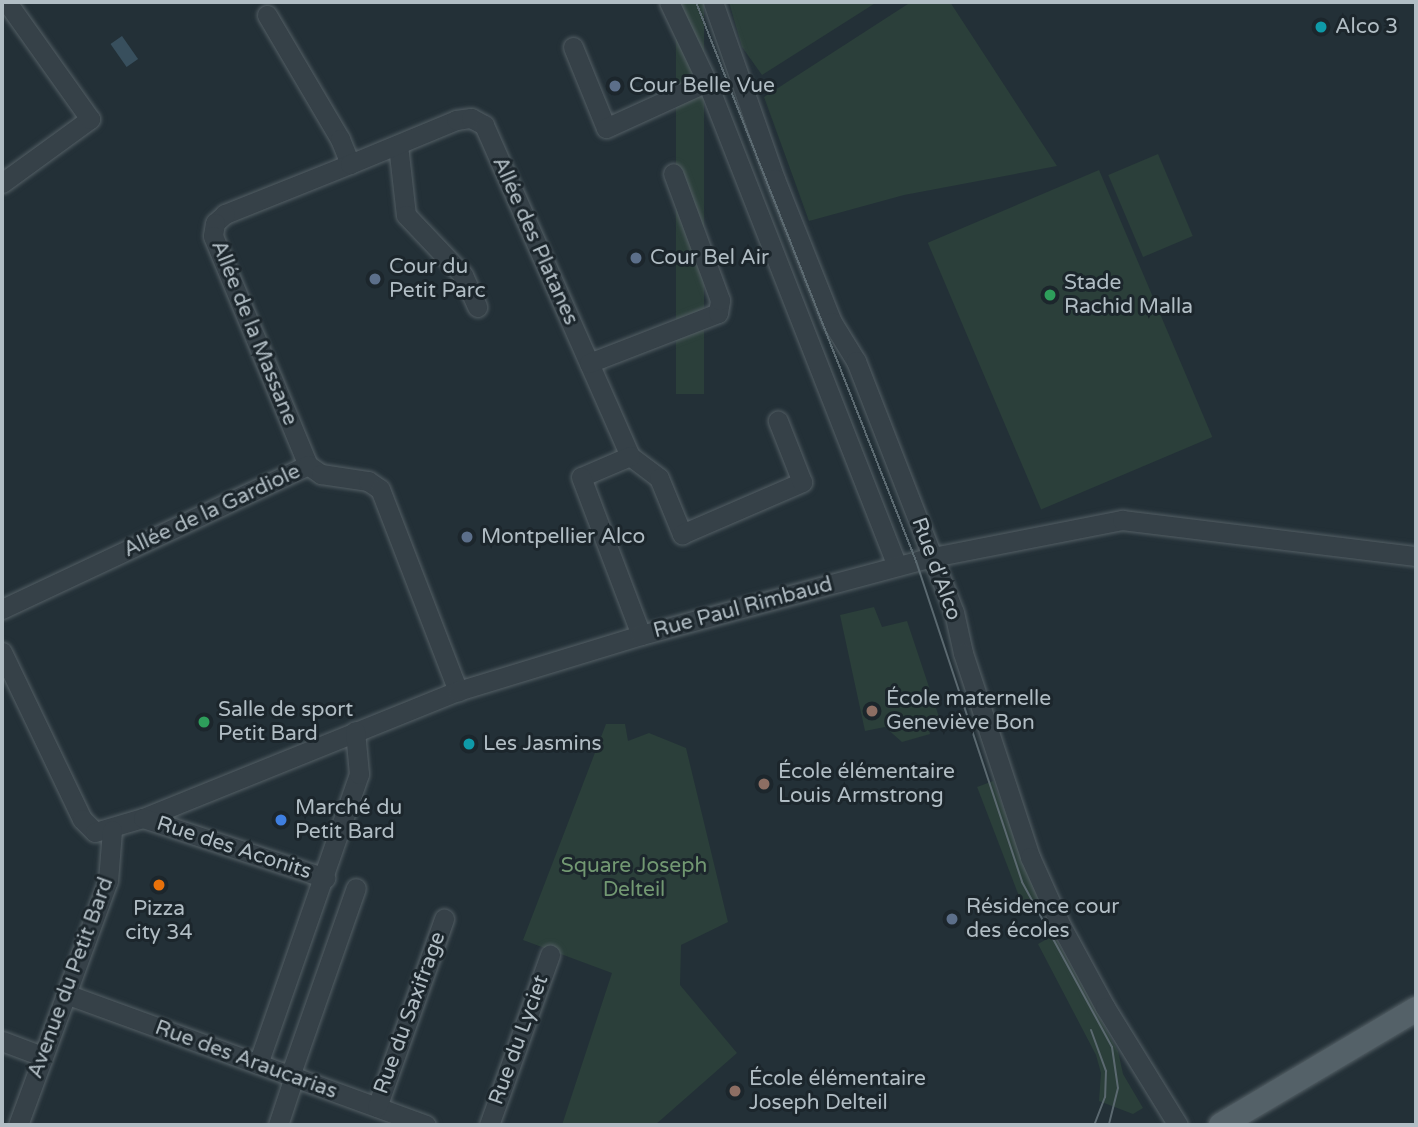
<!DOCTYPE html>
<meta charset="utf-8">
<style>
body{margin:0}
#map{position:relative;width:1418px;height:1127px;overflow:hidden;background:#233037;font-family:"Varela Round",sans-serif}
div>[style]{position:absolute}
.green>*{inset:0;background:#2b3f3a;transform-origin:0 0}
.water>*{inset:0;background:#384f5d;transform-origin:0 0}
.roads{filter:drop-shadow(0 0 2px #545f65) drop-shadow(0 0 2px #545f65)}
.minor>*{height:19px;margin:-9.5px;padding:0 9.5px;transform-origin:9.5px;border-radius:9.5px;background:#364148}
.major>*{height:24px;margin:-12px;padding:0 12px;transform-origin:12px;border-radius:12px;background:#546168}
.tram>*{height:2px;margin:-1px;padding:0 1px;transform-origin:1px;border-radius:1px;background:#5b6970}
.dots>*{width:19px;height:19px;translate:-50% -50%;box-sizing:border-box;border:4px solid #1c262c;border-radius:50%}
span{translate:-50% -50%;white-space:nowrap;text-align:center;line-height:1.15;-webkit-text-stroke:6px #1c262c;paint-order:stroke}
.poi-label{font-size:21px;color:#b1bdc4}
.left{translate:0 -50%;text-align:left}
.street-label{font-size:21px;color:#b1bdc4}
.park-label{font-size:21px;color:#729872}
.frame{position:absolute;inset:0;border:4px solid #b1bdc4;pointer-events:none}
</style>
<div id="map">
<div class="green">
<i style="left:676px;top:2px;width:28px;height:392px"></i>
<i style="clip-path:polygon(729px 2px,877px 2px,762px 75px,742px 47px)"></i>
<i style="clip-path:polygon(911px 2px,950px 2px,1057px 166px,904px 195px,809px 221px,764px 97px)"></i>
<i style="left:1158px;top:154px;width:89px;height:54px;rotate:67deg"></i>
<i style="left:1099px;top:170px;width:290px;height:186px;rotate:67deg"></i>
<i style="clip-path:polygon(874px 607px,882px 627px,907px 621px,940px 720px,928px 725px,930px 734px,902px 742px,885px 727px,865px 731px,840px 615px)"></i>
<i style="clip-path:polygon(606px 724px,625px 724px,628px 741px,649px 733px,686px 748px,728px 922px,681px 945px,680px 985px,737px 1053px,655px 1125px,562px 1125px,612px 973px,523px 940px)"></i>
<i style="left:993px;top:781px;width:137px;height:17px;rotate:69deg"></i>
<i style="clip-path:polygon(1054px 935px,1118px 1051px,1123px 1074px,1143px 1108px,1133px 1114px,1099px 1101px,1101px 1073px,1096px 1055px,1038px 944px)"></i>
</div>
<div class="water">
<i style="left:122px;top:36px;width:28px;height:14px;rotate:55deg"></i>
</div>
<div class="roads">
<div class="minor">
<i style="left:669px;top:2px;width:89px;rotate:64.6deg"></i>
<i style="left:707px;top:82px;width:520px;rotate:68.57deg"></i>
<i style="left:713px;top:2px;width:188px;rotate:70.7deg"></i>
<i style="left:775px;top:179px;width:154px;rotate:68.3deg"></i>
<i style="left:832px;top:322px;width:46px;rotate:58.4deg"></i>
<i style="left:856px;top:361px;width:269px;rotate:68.7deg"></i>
<i style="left:954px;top:612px;width:42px;rotate:77.6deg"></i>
<i style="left:963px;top:653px;width:215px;rotate:71.8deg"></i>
<i style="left:1030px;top:857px;width:76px;rotate:65.8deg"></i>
<i style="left:1061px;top:926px;width:92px;rotate:61.5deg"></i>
<i style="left:1105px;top:1007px;width:139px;rotate:58.3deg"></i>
<i style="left:267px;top:15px;width:144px;rotate:59.5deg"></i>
<i style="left:340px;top:139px;width:27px;rotate:68deg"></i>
<i style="left:350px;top:164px;width:135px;rotate:158.2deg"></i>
<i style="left:225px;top:214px;width:13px;rotate:138deg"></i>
<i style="left:215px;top:223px;width:13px;rotate:99deg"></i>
<i style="left:213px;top:236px;width:248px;rotate:67.5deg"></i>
<i style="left:573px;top:47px;width:87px;rotate:67.8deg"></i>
<i style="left:606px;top:128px;width:111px;rotate:-24.5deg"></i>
<i style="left:398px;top:145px;width:70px;rotate:83.5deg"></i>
<i style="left:406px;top:215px;width:83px;rotate:46.5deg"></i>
<i style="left:463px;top:275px;width:35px;rotate:66deg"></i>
<i style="left:350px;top:164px;width:115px;rotate:-22.5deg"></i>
<i style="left:456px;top:120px;width:15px;rotate:-8deg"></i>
<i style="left:471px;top:118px;width:15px;rotate:28deg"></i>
<i style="left:484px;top:125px;width:362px;rotate:66.2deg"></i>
<i style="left:630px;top:456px;width:36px;rotate:37deg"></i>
<i style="left:659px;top:478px;width:61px;rotate:67.7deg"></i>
<i style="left:682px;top:534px;width:131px;rotate:-23.4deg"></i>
<i style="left:802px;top:482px;width:66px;rotate:-111.5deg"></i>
<i style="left:2px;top:183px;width:109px;rotate:-36deg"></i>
<i style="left:90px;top:119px;width:143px;rotate:-125.4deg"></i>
<i style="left:589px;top:363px;width:138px;rotate:-21.2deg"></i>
<i style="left:718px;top:313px;width:13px;rotate:-81deg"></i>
<i style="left:720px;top:300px;width:135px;rotate:-110.3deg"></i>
<i style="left:630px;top:456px;width:53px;rotate:156.8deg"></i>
<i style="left:581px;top:477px;width:169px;rotate:69.2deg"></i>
<i style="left:2px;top:609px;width:338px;rotate:-25.2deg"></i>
<i style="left:308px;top:465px;width:16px;rotate:35deg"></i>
<i style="left:321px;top:474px;width:48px;rotate:8.5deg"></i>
<i style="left:368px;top:481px;width:14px;rotate:34deg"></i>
<i style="left:380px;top:489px;width:217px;rotate:68.9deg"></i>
<i style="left:2px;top:652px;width:185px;rotate:64.4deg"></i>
<i style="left:82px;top:819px;width:18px;rotate:45deg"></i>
<i style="left:95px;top:832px;width:50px;rotate:-16.3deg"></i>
<i style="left:143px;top:818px;width:340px;rotate:-22deg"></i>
<i style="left:458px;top:691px;width:191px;rotate:-17deg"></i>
<i style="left:641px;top:635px;width:302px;rotate:-15deg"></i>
<i style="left:933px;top:557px;width:193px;rotate:-11.1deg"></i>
<i style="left:1122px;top:520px;width:296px;rotate:7deg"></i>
<i style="left:143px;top:818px;width:192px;rotate:18.2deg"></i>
<i style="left:66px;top:994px;width:383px;rotate:20deg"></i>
<i style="left:2px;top:1041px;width:43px;rotate:20.6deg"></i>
<i style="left:258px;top:1064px;width:307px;rotate:-70.8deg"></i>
<i style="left:359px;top:774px;width:43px;rotate:-95.3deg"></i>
<i style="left:290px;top:1076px;width:199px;rotate:-70.7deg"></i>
<i style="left:377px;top:1107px;width:200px;rotate:-70.4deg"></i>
<i style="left:18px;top:1125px;width:260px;rotate:-69.8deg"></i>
<i style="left:108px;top:881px;width:51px;rotate:-85.5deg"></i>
<i style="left:278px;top:1125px;width:51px;rotate:-71.6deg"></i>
<i style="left:489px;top:1125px;width:181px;rotate:-70.3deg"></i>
</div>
<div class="major">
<i style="left:1221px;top:1125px;width:227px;rotate:-30.7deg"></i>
</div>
</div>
<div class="tram">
<i style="left:696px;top:2px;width:601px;rotate:68.52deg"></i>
<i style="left:916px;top:561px;width:338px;rotate:71.7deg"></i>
<i style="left:1022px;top:882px;width:188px;rotate:61.4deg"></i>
<i style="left:1112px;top:1047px;width:41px;rotate:81.7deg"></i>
<i style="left:1118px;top:1088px;width:38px;rotate:104deg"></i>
<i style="left:1091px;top:1030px;width:44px;rotate:69.9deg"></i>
<i style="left:1106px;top:1071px;width:26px;rotate:92deg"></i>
<i style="left:1105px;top:1097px;width:30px;rotate:111deg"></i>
</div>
<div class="dots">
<i style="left:1321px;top:27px;background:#0f9aa8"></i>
<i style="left:615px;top:86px;background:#5c6f8a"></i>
<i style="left:636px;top:258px;background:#5c6f8a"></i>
<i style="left:375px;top:279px;background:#5c6f8a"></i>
<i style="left:1050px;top:295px;background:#2e9e5b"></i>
<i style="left:467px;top:537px;background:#5c6f8a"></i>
<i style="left:872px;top:711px;background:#8d6e63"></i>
<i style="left:204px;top:722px;background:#2e9e5b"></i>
<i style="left:469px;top:744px;background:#0f9aa8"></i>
<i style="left:764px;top:784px;background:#8d6e63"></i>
<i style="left:281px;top:820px;background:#3f7fe0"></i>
<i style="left:159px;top:885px;background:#e8710a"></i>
<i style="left:952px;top:919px;background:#5c6f8a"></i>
<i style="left:735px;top:1091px;background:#8d6e63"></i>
</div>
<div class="poi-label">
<span class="left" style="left:1335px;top:27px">Alco 3</span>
<span class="left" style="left:629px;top:86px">Cour Belle Vue</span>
<span class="left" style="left:650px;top:258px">Cour Bel Air</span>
<span class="left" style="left:389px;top:279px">Cour du<br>Petit Parc</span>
<span class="left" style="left:1064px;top:295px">Stade<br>Rachid Malla</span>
<span class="left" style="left:481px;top:537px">Montpellier Alco</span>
<span class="left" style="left:886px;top:711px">École maternelle<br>Geneviève Bon</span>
<span class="left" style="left:218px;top:722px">Salle de sport<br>Petit Bard</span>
<span class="left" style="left:483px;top:744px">Les Jasmins</span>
<span class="left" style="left:778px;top:784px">École élémentaire<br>Louis Armstrong</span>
<span class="left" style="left:295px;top:820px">Marché du<br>Petit Bard</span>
<span class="left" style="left:966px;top:919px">Résidence cour<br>des écoles</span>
<span style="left:159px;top:921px">Pizza<br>city 34</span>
<span class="left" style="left:749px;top:1091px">École élémentaire<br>Joseph Delteil</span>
</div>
<div class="street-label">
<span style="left:535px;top:241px;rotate:66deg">Allée des Platanes</span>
<span style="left:254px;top:333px;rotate:68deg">Allée de la Massane</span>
<span style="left:212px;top:511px;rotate:-25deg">Allée de la Gardiole</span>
<span style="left:936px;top:569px;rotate:70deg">Rue d'Alco</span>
<span style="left:743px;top:608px;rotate:-15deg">Rue Paul Rimbaud</span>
<span style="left:234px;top:848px;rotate:18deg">Rue des Aconits</span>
<span style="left:71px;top:978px;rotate:-70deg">Avenue du Petit Bard</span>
<span style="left:410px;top:1013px;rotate:-70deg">Rue du Saxifrage</span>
<span style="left:519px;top:1040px;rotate:-70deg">Rue du Lyciet</span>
<span style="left:246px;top:1060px;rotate:20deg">Rue des Araucarias</span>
</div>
<div class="park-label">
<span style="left:634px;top:878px">Square Joseph<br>Delteil</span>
</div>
<div class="frame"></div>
</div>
